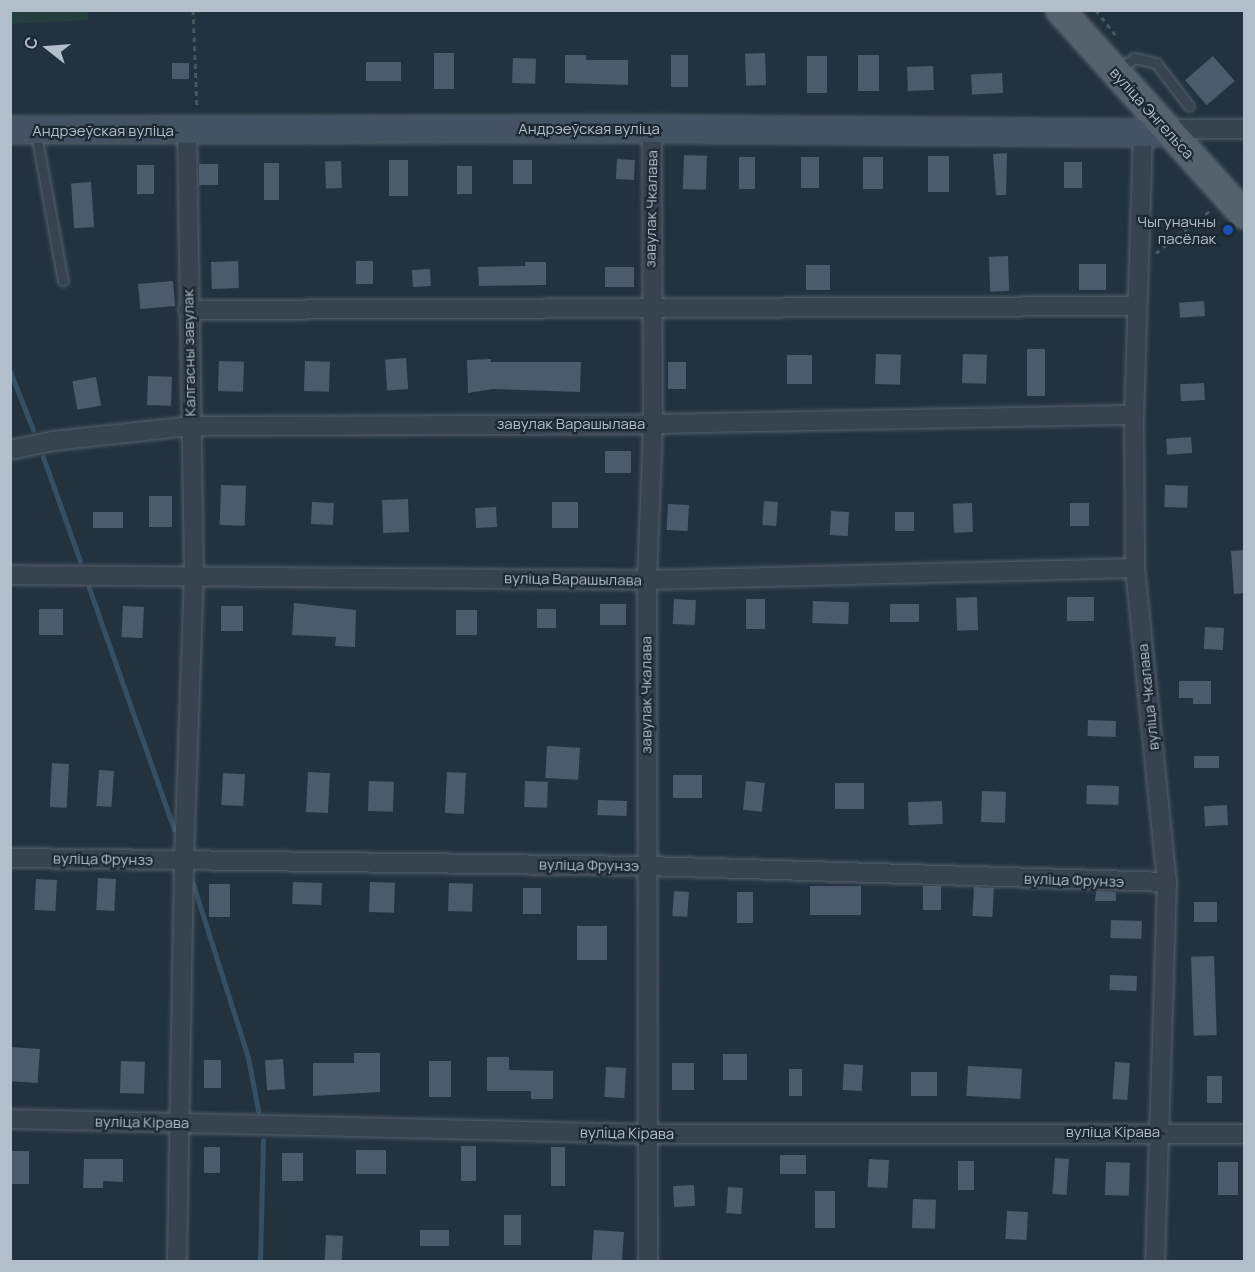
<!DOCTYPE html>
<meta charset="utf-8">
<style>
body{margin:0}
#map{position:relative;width:1255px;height:1272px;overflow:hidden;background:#22323e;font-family:Manrope,sans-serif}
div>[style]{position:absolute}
.green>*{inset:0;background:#243f3e}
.stream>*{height:5px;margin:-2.5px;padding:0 2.5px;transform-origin:2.5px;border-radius:2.5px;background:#355065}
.building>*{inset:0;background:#4b5b69;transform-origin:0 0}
.path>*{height:3px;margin-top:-1.5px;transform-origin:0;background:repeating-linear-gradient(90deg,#425b5a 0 4.5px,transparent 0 9px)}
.roads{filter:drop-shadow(0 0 2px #55616b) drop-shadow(0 0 2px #55616b)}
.service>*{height:9px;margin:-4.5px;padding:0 4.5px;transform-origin:4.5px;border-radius:4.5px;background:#37434e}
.minor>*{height:18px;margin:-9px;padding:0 9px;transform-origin:9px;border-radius:9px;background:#37434e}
.secondary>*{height:26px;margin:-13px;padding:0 13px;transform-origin:13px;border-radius:13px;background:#445361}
.primary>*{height:28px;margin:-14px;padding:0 14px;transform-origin:14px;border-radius:14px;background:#54626e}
.dots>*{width:16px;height:16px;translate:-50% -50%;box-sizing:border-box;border:3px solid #1c2832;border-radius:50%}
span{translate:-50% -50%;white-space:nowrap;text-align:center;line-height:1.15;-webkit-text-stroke:4.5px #1c2832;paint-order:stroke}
.street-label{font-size:15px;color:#b2bec9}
.poi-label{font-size:15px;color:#b2bec9}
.right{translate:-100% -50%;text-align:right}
.frame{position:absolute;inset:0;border:12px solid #b2bec9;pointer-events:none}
.north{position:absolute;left:18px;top:18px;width:60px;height:60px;-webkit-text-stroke:4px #1c2832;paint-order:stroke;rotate:287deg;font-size:16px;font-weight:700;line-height:24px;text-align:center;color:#b2bec9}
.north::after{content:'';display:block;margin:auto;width:21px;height:27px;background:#b2bec9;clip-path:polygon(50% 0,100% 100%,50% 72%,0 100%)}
</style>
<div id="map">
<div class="green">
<i style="clip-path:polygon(10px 11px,88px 11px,88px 20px,11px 24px)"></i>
</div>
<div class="stream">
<i style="left:10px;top:371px;width:63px;rotate:68.7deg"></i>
<i style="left:43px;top:457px;width:110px;rotate:70.4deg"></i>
<i style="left:89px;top:588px;width:256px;rotate:70.6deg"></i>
<i style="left:193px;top:884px;width:182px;rotate:72.4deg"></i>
<i style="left:248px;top:1057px;width:55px;rotate:79.5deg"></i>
<i style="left:260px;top:1262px;width:122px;rotate:-88.6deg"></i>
</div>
<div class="building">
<i style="left:434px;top:53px;width:20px;height:36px"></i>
<i style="left:765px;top:53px;width:32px;height:20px;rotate:88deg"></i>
<i style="clip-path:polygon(565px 55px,586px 55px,586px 60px,628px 60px,628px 85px,565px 83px)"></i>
<i style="left:671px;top:55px;width:17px;height:32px"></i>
<i style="left:858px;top:55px;width:21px;height:36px"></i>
<i style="left:807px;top:56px;width:20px;height:37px"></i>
<i style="left:1213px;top:56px;width:33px;height:37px;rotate:49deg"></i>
<i style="left:513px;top:58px;width:23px;height:25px;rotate:2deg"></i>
<i style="left:366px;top:62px;width:35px;height:19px"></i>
<i style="left:172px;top:63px;width:17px;height:16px"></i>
<i style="left:933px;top:66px;width:24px;height:26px;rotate:88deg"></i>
<i style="left:1002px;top:73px;width:20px;height:31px;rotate:87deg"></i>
<i style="clip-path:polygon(1007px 153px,1006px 195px,996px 195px,993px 154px)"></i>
<i style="left:684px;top:155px;width:23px;height:34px;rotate:2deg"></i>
<i style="left:928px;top:156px;width:21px;height:36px"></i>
<i style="left:739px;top:157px;width:16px;height:32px"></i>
<i style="left:801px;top:157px;width:18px;height:31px"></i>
<i style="left:863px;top:157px;width:20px;height:32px"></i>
<i style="left:617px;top:159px;width:18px;height:20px;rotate:3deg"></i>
<i style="left:389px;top:160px;width:19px;height:36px"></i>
<i style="left:513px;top:160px;width:19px;height:24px"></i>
<i style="left:341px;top:161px;width:27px;height:16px;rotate:88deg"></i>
<i style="left:1064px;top:162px;width:18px;height:26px"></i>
<i style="left:264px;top:163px;width:15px;height:37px"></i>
<i style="left:199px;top:164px;width:19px;height:21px"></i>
<i style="left:137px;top:165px;width:17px;height:29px"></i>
<i style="left:472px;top:166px;width:28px;height:15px;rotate:90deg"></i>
<i style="left:91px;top:182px;width:45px;height:20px;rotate:86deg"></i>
<i style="left:1008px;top:256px;width:35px;height:19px;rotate:88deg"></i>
<i style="left:238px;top:261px;width:27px;height:27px;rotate:88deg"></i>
<i style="left:356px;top:261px;width:17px;height:23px"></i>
<i style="clip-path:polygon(525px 262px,546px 262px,546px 285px,479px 286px,478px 267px,525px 266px)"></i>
<i style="left:1079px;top:264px;width:27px;height:26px"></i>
<i style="left:806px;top:265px;width:24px;height:25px"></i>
<i style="left:605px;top:267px;width:29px;height:20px"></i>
<i style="left:430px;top:269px;width:17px;height:18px;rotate:87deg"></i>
<i style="left:173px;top:281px;width:25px;height:35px;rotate:85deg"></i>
<i style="left:1204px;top:301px;width:15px;height:25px;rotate:86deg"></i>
<i style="left:1027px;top:349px;width:18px;height:47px"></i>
<i style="left:876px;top:354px;width:25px;height:30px;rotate:2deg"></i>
<i style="left:963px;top:354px;width:24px;height:29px;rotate:2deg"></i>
<i style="left:787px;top:355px;width:25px;height:29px"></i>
<i style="left:406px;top:358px;width:31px;height:21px;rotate:86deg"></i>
<i style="clip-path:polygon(491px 359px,491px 362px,581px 362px,580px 392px,493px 389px,468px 393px,467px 360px)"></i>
<i style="left:219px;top:361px;width:25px;height:30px;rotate:2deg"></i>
<i style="left:305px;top:361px;width:25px;height:30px;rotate:2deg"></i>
<i style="left:668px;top:362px;width:18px;height:27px"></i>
<i style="left:148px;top:376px;width:24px;height:29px;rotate:2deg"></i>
<i style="left:96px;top:377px;width:29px;height:24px;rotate:80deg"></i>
<i style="left:1204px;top:383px;width:17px;height:24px;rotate:87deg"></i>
<i style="left:1191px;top:437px;width:16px;height:25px;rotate:86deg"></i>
<i style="left:605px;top:451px;width:26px;height:22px"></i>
<i style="left:221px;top:485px;width:25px;height:40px;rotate:2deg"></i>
<i style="left:1165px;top:485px;width:23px;height:22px;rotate:2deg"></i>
<i style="left:172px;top:496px;width:31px;height:23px;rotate:90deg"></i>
<i style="left:408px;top:499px;width:33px;height:26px;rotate:88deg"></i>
<i style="left:764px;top:501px;width:14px;height:24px;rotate:4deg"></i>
<i style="left:312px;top:502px;width:22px;height:22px;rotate:3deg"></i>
<i style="left:552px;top:502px;width:26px;height:26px"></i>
<i style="left:972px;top:503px;width:29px;height:19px;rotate:88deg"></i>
<i style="left:1070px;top:503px;width:19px;height:23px"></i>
<i style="left:668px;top:504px;width:21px;height:26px;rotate:3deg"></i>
<i style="left:496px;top:507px;width:20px;height:21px;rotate:87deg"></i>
<i style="left:831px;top:511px;width:18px;height:24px;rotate:3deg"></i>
<i style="left:93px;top:512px;width:30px;height:16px"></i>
<i style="left:895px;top:512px;width:19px;height:19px"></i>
<i style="clip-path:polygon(1245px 550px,1245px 593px,1234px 594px,1231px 551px)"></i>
<i style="left:977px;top:597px;width:33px;height:21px;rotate:88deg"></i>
<i style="left:1067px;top:597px;width:27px;height:24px"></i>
<i style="left:674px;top:599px;width:22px;height:25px;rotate:3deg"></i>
<i style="left:765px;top:599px;width:30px;height:19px;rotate:90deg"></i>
<i style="left:813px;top:601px;width:36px;height:22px;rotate:2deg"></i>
<i style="clip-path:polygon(294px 603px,356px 610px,355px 647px,335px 646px,336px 637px,292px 635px)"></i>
<i style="left:600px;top:604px;width:26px;height:21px"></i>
<i style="left:890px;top:604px;width:29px;height:18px"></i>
<i style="left:123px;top:606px;width:21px;height:31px;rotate:3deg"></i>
<i style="left:221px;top:606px;width:22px;height:25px"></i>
<i style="left:63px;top:609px;width:26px;height:24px;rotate:90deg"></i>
<i style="left:537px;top:609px;width:19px;height:19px"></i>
<i style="left:456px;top:610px;width:21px;height:25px"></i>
<i style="left:1205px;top:627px;width:19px;height:22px;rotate:3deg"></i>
<i style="clip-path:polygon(1179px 681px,1211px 681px,1211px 704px,1193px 704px,1193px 698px,1179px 698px)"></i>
<i style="left:1088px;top:720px;width:28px;height:16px;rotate:2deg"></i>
<i style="left:547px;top:746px;width:33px;height:32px;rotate:3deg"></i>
<i style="left:1219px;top:756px;width:12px;height:25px;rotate:90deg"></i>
<i style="left:52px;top:763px;width:17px;height:44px;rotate:3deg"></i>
<i style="left:99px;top:770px;width:15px;height:36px;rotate:4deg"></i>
<i style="left:308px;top:772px;width:22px;height:40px;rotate:3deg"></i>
<i style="left:447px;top:772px;width:19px;height:41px;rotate:3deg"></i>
<i style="left:223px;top:773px;width:22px;height:32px;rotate:3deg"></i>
<i style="left:673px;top:775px;width:29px;height:23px"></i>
<i style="left:369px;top:781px;width:25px;height:30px;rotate:2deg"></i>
<i style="left:525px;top:781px;width:23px;height:26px;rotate:2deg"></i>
<i style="left:746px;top:781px;width:19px;height:29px;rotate:6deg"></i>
<i style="left:864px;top:783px;width:26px;height:29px;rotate:90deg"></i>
<i style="left:1087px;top:785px;width:32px;height:19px;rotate:2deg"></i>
<i style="left:982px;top:791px;width:24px;height:31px;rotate:2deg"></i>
<i style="left:598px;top:800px;width:29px;height:15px;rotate:2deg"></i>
<i style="left:942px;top:801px;width:23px;height:34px;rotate:88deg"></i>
<i style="left:1227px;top:805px;width:20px;height:23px;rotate:87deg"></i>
<i style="left:98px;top:878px;width:18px;height:32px;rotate:3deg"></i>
<i style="left:36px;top:879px;width:21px;height:31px;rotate:3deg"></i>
<i style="left:293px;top:882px;width:29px;height:22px;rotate:2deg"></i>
<i style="left:370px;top:882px;width:25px;height:30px;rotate:2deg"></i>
<i style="left:449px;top:883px;width:24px;height:28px;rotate:2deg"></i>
<i style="left:209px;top:884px;width:21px;height:33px"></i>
<i style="left:810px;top:886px;width:51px;height:29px"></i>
<i style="left:923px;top:886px;width:18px;height:24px"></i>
<i style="left:974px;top:887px;width:20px;height:29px;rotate:3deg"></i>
<i style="left:541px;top:888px;width:26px;height:18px;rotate:90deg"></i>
<i style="left:674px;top:891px;width:15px;height:25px;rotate:4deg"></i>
<i style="clip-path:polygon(1096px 891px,1116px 892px,1116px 901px,1095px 901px)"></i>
<i style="left:737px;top:892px;width:16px;height:31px"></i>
<i style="left:1217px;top:902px;width:20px;height:23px;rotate:90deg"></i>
<i style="left:1111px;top:920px;width:31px;height:18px;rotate:2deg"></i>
<i style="left:577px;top:926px;width:30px;height:34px"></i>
<i style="left:1214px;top:956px;width:79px;height:23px;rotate:88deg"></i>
<i style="left:1110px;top:975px;width:27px;height:15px;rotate:2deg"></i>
<i style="left:10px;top:1047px;width:30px;height:34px;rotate:4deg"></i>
<i style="clip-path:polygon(354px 1053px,380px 1053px,380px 1092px,313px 1096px,313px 1063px,354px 1063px)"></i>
<i style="left:723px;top:1054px;width:24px;height:26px"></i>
<i style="clip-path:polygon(487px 1057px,509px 1057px,509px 1070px,553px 1071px,553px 1099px,531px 1099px,531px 1091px,487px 1091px)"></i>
<i style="left:283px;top:1059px;width:30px;height:18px;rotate:86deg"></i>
<i style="left:204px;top:1060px;width:17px;height:28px"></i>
<i style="left:121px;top:1061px;width:24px;height:32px;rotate:2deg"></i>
<i style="left:429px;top:1061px;width:22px;height:36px"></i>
<i style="left:1115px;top:1062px;width:15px;height:37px;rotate:4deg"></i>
<i style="left:694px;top:1063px;width:27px;height:22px;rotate:90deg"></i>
<i style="left:844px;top:1064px;width:19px;height:26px;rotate:3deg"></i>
<i style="left:968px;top:1066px;width:54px;height:30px;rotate:3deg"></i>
<i style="left:606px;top:1067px;width:20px;height:30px;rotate:3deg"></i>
<i style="left:789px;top:1069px;width:13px;height:27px"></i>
<i style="left:911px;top:1072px;width:26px;height:24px"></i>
<i style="left:1222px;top:1076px;width:27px;height:15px;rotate:90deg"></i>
<i style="left:461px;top:1146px;width:15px;height:35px"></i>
<i style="left:204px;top:1147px;width:16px;height:26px"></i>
<i style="left:551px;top:1147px;width:14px;height:39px"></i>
<i style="left:356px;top:1150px;width:30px;height:24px"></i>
<i style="left:10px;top:1151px;width:19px;height:33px"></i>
<i style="left:282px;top:1153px;width:21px;height:28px"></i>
<i style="left:780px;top:1155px;width:26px;height:19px"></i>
<i style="left:1055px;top:1158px;width:14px;height:36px;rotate:4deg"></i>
<i style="clip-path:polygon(84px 1159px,123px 1159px,123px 1182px,103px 1181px,103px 1188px,83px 1188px)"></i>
<i style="left:869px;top:1159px;width:20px;height:28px;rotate:3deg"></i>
<i style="left:958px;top:1161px;width:16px;height:29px"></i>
<i style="left:1106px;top:1162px;width:24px;height:33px;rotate:2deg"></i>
<i style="left:1218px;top:1162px;width:20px;height:33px"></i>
<i style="left:694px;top:1185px;width:21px;height:21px;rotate:87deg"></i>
<i style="left:728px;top:1187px;width:15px;height:26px;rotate:4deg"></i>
<i style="left:815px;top:1191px;width:20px;height:37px"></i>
<i style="left:913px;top:1199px;width:23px;height:29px;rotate:2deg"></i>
<i style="left:1007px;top:1211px;width:21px;height:28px;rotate:3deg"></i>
<i style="left:504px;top:1215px;width:17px;height:30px"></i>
<i style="left:420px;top:1230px;width:29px;height:16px"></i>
<i style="left:594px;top:1230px;width:30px;height:32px;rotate:4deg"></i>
<i style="left:326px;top:1235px;width:17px;height:27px;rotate:3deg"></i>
</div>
<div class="path">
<i style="left:193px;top:10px;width:98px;rotate:87.7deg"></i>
<i style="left:1096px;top:10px;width:33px;rotate:52deg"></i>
<i style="left:1156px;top:253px;width:71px;rotate:-38.2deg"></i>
</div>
<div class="roads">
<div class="service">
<i style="left:1118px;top:71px;width:21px;rotate:-39deg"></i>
<i style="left:1134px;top:58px;width:23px;rotate:13deg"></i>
<i style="left:1156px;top:63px;width:54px;rotate:52.5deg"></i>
<i style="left:36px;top:133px;width:150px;rotate:79.7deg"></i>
</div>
<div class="minor">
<i style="left:1167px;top:129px;width:77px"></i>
<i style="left:1143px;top:132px;width:283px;rotate:91.8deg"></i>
<i style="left:1134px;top:415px;width:153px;rotate:89.6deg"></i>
<i style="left:1135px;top:568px;width:316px;rotate:84.2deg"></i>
<i style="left:1167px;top:882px;width:380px;rotate:91.8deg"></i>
<i style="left:188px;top:310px;width:948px;rotate:-0.24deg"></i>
<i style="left:10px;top:450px;width:44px;rotate:-11.8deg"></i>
<i style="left:53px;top:441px;width:138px;rotate:-6.2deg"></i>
<i style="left:190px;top:426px;width:463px;rotate:-0.2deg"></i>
<i style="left:653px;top:424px;width:481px;rotate:-1.1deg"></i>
<i style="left:10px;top:575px;width:637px;rotate:0.45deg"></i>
<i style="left:647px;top:580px;width:488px;rotate:-1.4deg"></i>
<i style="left:10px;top:858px;width:636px;rotate:0.72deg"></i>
<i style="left:646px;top:866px;width:521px;rotate:1.76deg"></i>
<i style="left:10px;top:1119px;width:636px;rotate:1.35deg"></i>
<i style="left:646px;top:1134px;width:598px"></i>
<i style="left:177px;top:1262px;width:402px;rotate:-89deg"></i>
<i style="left:184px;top:860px;width:286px;rotate:-88deg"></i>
<i style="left:194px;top:574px;width:443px;rotate:-90.9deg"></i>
<i style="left:648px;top:1262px;width:682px;rotate:-90.08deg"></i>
<i style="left:647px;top:580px;width:156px;rotate:-87.8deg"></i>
<i style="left:653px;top:424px;width:295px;rotate:-90.2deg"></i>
</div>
<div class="secondary">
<i style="left:10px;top:130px;width:642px;rotate:-0.09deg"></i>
<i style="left:652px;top:129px;width:502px;rotate:0.46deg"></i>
<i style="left:1154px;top:133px;width:14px;rotate:-17deg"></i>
</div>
<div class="primary">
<i style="left:1060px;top:10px;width:275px;rotate:48deg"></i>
</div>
</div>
<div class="dots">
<i style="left:1228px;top:230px;background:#1a4fb4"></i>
</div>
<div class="street-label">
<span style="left:1152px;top:113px;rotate:48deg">вуліца Энгельса</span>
<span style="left:589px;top:129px">Андрэеўская вуліца</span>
<span style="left:103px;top:131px">Андрэеўская вуліца</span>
<span style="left:651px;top:209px;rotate:-89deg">завулак Чкалава</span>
<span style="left:189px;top:353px;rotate:-91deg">Калгасны завулак</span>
<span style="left:571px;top:424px">завулак Варашылава</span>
<span style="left:573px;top:579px;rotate:1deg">вуліца Варашылава</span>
<span style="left:646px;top:695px;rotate:-90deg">завулак Чкалава</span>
<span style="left:1148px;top:697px;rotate:-96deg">вуліца Чкалава</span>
<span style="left:103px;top:859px;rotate:1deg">вуліца Фрунзэ</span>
<span style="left:589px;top:865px;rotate:1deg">вуліца Фрунзэ</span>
<span style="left:1074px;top:880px;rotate:2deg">вуліца Фрунзэ</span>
<span style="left:142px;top:1122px;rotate:1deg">вуліца Кірава</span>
<span style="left:1113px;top:1132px">вуліца Кірава</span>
<span style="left:627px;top:1133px;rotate:1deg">вуліца Кірава</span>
</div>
<div class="poi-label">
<span class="right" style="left:1216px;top:230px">Чыгуначны<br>пасёлак</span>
</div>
<div class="frame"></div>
<div class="north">С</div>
</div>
